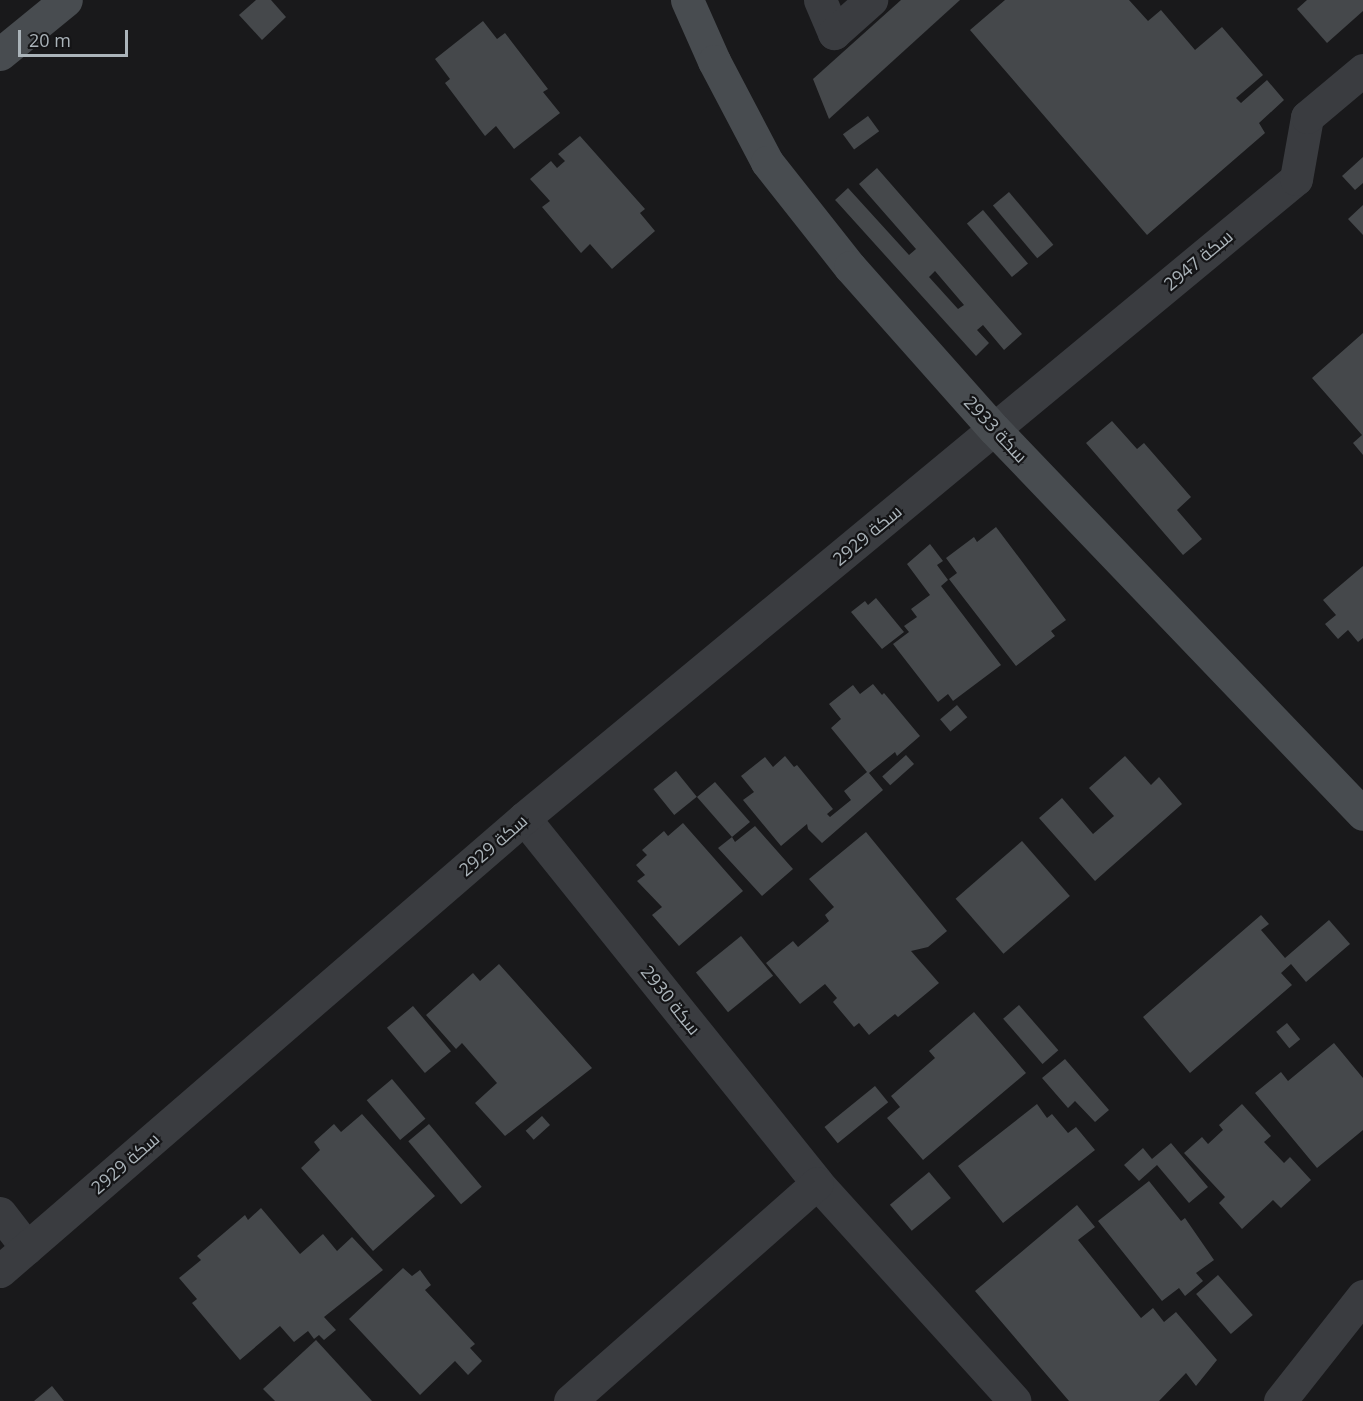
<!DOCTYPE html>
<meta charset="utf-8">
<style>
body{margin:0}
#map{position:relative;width:1363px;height:1401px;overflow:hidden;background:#19191b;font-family:"Open Sans",Cairo,sans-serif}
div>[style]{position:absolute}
.building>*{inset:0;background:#45484b;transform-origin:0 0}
.street>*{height:33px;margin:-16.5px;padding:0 16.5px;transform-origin:16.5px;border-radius:16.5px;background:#3a3c40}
.secondary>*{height:33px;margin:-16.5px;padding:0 16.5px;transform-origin:16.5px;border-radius:16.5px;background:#484c50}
span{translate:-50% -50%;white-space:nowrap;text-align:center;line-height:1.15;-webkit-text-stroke:4.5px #141416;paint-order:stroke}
.street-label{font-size:18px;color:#abb4ba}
.scale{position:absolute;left:18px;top:30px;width:110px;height:27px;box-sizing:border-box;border:3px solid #abb4ba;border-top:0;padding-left:8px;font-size:18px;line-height:21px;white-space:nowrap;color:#abb4ba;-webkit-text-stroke:4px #141416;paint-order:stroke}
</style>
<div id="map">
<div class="building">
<i style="clip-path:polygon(256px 0,271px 0,286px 17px,262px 40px,239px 15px)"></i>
<i style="clip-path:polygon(901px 0,960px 0,829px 119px,813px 79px)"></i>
<i style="clip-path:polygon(1005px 0,1129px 0,1148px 21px,1161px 10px,1195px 50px,1222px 27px,1263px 75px,1236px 98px,1241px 103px,1267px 80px,1284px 100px,1259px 123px,1265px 133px,1147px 235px,970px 30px)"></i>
<i style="clip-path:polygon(1307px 0,1363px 0,1363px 11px,1327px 43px,1297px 9px)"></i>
<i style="clip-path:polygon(483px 21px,497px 39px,505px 33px,548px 89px,543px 92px,560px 113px,514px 149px,496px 126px,485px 136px,445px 83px,450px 79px,435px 59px)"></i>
<i style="left:868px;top:116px;width:19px;height:31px;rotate:54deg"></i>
<i style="clip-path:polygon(580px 136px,645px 209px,640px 213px,655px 231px,612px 269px,590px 244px,581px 253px,542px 207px,550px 201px,530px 179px,551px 161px,557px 168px,565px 161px,558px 154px)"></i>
<i style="clip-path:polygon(1363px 157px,1363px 183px,1355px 190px,1342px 176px)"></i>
<i style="clip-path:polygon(evenodd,877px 168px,1022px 334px,1004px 350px,983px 325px,977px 330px,989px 343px,976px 356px,837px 202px,835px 200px,848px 188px,909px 255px,916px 249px,859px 184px,877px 168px,935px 271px,964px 305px,958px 309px,929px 277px,935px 271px)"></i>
<i style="left:1009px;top:192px;width:69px;height:21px;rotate:50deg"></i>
<i style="clip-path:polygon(1363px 205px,1363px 235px,1348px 219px)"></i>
<i style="left:983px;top:210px;width:70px;height:21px;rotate:50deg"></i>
<i style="clip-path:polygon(1363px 333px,1363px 455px,1353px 443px,1362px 435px,1312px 378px)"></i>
<i style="clip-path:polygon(1112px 421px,1137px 449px,1144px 443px,1191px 497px,1177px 510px,1202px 539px,1183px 555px,1086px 443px)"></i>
<i style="clip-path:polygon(996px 527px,1066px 620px,1051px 631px,1055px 636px,1016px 666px,949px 579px,957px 573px,946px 558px,974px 537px,977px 542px)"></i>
<i style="clip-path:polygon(930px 544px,943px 561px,937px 565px,948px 580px,941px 586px,1001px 665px,953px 701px,948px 694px,938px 702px,893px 644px,909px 632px,904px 626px,917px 617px,911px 609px,930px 595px,907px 564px)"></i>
<i style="clip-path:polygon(1363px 566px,1363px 638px,1358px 642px,1348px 630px,1338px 639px,1325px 624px,1336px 615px,1323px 600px)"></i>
<i style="clip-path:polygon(876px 598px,904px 632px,882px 649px,851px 612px,865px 601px,868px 605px)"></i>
<i style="clip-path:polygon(873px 684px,882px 695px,884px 693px,920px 736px,897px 756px,895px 752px,869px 773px,883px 790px,822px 843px,808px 829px,807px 824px,781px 846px,743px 800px,754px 792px,741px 776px,765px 757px,773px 767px,785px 756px,794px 767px,797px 765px,833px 809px,827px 814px,830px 817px,851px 800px,844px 791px,867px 772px,831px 728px,841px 719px,829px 704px,853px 685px,860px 694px)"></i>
<i style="left:957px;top:705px;width:16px;height:22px;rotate:50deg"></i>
<i style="left:906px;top:755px;width:12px;height:32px;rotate:48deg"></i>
<i style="clip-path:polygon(1125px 756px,1151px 785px,1159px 777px,1182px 804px,1095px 881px,1039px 818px,1062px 798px,1093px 834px,1114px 816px,1089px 788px)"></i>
<i style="left:676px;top:771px;width:33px;height:29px;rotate:51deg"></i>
<i style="clip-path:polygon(715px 782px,750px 822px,732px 837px,735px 842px,755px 826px,793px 869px,762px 896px,718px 848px,732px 837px,697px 797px)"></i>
<i style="clip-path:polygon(683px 823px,743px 891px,679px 946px,652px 915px,662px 907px,637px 881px,645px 875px,636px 865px,647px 855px,642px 850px,664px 831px,668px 836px)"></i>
<i style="clip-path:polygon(866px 832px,947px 931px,928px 947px,911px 951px,939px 983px,898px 1017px,895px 1014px,869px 1035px,859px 1023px,854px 1027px,833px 1002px,837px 998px,825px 984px,800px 1004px,766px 963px,793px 941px,798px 947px,829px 921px,825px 915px,834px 907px,809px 879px)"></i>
<i style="left:1022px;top:841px;width:73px;height:88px;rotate:49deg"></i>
<i style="clip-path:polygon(1261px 915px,1269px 924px,1261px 930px,1285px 958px,1329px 920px,1350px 944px,1306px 982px,1291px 964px,1281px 973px,1292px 985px,1190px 1073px,1143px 1017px)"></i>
<i style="left:741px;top:936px;width:51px;height:58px;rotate:51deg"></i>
<i style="clip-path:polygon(499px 964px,592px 1068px,505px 1136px,475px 1103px,497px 1083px,462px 1043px,456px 1049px,426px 1015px,473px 973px,480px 981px)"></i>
<i style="left:1019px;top:1005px;width:60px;height:21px;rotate:49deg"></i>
<i style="left:413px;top:1006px;width:59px;height:34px;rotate:50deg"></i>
<i style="clip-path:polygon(974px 1012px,1026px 1073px,923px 1160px,887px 1118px,900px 1107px,891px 1096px,935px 1058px,929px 1051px)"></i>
<i style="left:1287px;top:1023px;width:21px;height:14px;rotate:51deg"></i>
<i style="clip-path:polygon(1334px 1043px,1363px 1078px,1363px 1130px,1317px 1168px,1255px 1093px,1281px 1072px,1288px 1081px)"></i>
<i style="clip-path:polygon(1065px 1059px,1109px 1110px,1095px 1122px,1075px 1101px,1068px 1108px,1042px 1078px)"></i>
<i style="left:392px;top:1079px;width:52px;height:33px;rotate:50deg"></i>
<i style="left:875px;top:1086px;width:21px;height:65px;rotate:51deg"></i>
<i style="clip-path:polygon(1037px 1104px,1047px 1118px,1052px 1114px,1068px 1133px,1076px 1127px,1095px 1150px,1003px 1223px,958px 1166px)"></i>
<i style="clip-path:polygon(1242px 1104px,1271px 1136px,1264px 1142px,1284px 1163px,1290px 1157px,1311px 1180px,1281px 1208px,1273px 1200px,1242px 1229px,1219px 1203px,1225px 1197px,1184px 1153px,1202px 1137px,1208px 1144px,1223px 1130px,1219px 1125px)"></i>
<i style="clip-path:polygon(362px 1114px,435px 1196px,373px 1251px,301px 1168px,320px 1150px,314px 1142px,334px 1124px,341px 1132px)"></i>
<i style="left:542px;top:1116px;width:12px;height:22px;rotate:48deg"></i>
<i style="left:429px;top:1124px;width:82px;height:27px;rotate:50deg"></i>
<i style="clip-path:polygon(1171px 1143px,1208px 1187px,1189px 1203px,1157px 1165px,1139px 1181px,1124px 1165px,1143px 1148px,1152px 1159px)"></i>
<i style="left:929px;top:1172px;width:34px;height:51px;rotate:50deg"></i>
<i style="clip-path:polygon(1149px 1181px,1181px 1221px,1185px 1218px,1214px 1260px,1196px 1273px,1203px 1281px,1185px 1296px,1179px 1288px,1162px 1301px,1098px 1221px)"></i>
<i style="clip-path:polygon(1077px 1205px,1095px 1227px,1078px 1240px,1141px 1318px,1153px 1308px,1164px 1322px,1176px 1312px,1217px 1360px,1196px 1386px,1186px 1373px,1159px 1401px,1069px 1401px,975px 1291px)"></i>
<i style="clip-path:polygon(261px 1208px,300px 1254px,323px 1234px,337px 1251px,352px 1237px,383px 1270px,324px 1317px,336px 1330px,324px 1340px,319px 1335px,314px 1339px,308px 1331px,294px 1342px,280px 1326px,240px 1360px,192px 1303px,197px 1299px,179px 1278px,201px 1260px,197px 1256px,245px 1215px,248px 1220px)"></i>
<i style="clip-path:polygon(403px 1268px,412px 1276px,420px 1270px,431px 1285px,425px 1290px,475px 1344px,470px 1348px,482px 1361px,468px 1375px,455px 1361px,420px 1395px,349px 1319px)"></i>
<i style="left:1218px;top:1275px;width:53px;height:29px;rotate:49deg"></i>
<i style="clip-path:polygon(316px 1340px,372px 1401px,275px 1401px,263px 1389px)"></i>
<i style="clip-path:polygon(52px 1386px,64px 1401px,34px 1401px)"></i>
</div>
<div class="street">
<i style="left:820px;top:0;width:36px;rotate:67deg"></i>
<i style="left:834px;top:33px;width:50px;rotate:-41.7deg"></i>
<i style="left:524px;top:818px;width:468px;rotate:51.2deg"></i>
<i style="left:817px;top:1183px;width:294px;rotate:47.8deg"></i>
<i style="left:0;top:1213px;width:44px;rotate:52.4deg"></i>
<i style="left:0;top:1271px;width:693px;rotate:-40.84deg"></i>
<i style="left:524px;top:818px;width:1002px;rotate:-39.62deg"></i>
<i style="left:1296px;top:179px;width:63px;rotate:-79.9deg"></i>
<i style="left:1307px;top:117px;width:73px;rotate:-40deg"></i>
<i style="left:570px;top:1401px;width:329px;rotate:-41.4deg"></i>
<i style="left:1280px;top:1401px;width:134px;rotate:-51.7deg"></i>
</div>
<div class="secondary">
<i style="left:687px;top:0;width:67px;rotate:66.1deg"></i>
<i style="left:714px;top:61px;width:114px;rotate:62.3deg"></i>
<i style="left:767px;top:162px;width:134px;rotate:51.7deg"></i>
<i style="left:850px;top:267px;width:217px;rotate:48.4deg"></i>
<i style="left:994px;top:429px;width:533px;rotate:46.22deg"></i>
<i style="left:0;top:54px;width:85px;rotate:-39.3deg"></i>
</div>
<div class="street-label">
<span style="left:1198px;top:260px;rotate:-40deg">سكة 2947</span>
<span style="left:996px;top:429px;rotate:47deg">سكة 2933</span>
<span style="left:867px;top:535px;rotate:-40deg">سكة 2929</span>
<span style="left:493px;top:845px;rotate:-41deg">سكة 2929</span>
<span style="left:671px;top:1000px;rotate:51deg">سكة 2930</span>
<span style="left:125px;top:1163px;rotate:-41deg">سكة 2929</span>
</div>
<div class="scale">20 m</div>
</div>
